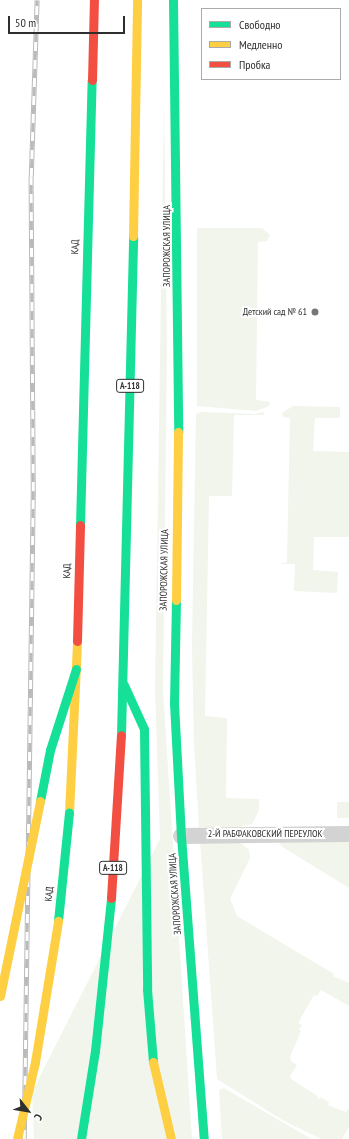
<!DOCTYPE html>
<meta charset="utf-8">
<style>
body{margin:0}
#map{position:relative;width:349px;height:1139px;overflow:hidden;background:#fff;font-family:"PT Sans Narrow",sans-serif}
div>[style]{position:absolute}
.green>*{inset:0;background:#f1f5eb;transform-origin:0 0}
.street>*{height:16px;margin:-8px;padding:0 8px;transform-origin:8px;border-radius:8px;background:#d3d3d3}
.fast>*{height:9px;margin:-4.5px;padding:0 4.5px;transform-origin:4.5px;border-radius:4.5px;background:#16e098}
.slow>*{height:9px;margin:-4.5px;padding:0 4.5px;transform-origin:4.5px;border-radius:4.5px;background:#ffcf43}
.jam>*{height:9px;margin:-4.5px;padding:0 4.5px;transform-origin:4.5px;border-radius:4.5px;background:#f24e42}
.rail>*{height:4.5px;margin-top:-2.25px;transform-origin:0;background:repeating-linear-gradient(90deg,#fff 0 9px,#bababa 0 18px);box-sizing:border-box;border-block:1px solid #bababa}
.fast-bridge>*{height:9px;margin:-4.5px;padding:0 4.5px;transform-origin:4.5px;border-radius:4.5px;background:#16e098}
.slow-bridge>*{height:9px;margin:-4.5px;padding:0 4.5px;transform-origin:4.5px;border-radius:4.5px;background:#ffcf43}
.dots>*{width:11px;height:11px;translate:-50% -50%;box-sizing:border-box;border:2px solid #fff;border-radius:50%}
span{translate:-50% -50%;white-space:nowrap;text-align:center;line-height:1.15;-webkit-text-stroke:4px #fff;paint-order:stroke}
.shield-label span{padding:1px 3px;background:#fff;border:1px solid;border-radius:3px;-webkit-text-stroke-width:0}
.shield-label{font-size:9px;color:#2e2e2e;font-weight:700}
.street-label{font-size:10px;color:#2e2e2e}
.poi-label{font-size:10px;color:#2e2e2e}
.right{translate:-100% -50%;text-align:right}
.legend{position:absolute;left:201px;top:8px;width:140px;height:72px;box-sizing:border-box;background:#fff;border:1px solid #ababab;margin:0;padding:5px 7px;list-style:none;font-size:12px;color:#2e2e2e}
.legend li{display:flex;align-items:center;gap:8px;height:20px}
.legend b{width:20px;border:1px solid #ababab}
.north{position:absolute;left:8px;top:1091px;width:40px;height:40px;-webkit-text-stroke:3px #fff;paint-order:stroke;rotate:121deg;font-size:11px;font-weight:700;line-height:16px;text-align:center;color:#2e2e2e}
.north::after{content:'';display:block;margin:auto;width:14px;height:18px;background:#2e2e2e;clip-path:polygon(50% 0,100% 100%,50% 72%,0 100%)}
.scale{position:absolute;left:8px;top:16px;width:117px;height:18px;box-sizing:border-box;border:2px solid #2e2e2e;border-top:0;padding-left:5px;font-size:12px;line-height:14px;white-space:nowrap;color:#2e2e2e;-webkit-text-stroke:3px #fff;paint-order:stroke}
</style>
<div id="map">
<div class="green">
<i style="clip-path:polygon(164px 100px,167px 346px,163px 691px,192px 1139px,34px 1139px,32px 1092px,160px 839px,155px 689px)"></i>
<i style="clip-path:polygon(197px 228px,262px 228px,270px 235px,267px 241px,258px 242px,256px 400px,270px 402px,269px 406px,256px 411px,197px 406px)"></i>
<i style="clip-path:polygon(293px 406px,340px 407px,340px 417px,338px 418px,315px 418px,313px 451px,349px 452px,349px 537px,314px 537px,313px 570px,338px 572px,337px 593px,294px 591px,295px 564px,280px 564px,287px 562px,290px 418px,283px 417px,282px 413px)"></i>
<i style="clip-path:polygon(201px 412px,255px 414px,263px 412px,265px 415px,234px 415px,232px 496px,209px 496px,205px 716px,227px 718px,226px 798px,259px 799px,259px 810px,252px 824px,236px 828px,199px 827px,194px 745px,192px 646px,196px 414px)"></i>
<i style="left:337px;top:802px;width:12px;height:16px"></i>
<i style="clip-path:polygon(349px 839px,349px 888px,281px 846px,280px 843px,281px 840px)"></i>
<i style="clip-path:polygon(200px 840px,239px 842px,249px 850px,250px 858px,230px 899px,237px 916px,334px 974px,333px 976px,349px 983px,349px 1006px,321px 990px,317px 996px,314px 995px,298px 1023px,302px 1025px,299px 1030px,301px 1031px,290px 1057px,291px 1061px,297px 1065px,290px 1076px,291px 1079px,316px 1095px,319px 1099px,321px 1097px,329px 1102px,328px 1105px,333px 1107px,346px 1112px,349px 1108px,349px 1127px,342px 1139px,321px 1139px,284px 1121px,217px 1079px)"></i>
<i style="clip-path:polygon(224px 1088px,270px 1115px,312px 1139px,222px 1139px,219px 1090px)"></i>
</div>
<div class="street">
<i style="left:181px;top:836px;width:168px;rotate:-0.7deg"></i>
</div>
<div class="fast">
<i style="left:173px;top:0;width:432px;rotate:89.3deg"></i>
<i style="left:80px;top:525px;width:445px;rotate:-88.5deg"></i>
<i style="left:176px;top:600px;width:103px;rotate:91.1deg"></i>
<i style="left:174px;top:703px;width:133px;rotate:87deg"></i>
<i style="left:181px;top:836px;width:304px;rotate:85.7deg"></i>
<i style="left:124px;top:685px;width:48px;rotate:65.6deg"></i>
<i style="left:144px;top:729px;width:260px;rotate:89.3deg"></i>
<i style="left:147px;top:989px;width:73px;rotate:85.3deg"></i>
<i style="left:121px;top:735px;width:499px;rotate:-88.6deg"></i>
<i style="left:81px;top:1139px;width:89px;rotate:-81deg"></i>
<i style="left:95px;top:1051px;width:154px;rotate:-84deg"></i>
</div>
<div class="slow">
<i style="left:133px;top:236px;width:236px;rotate:-89deg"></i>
<i style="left:176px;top:600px;width:168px;rotate:-89.3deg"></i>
<i style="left:69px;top:813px;width:172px;rotate:-87.3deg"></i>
<i style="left:153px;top:1062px;width:79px;rotate:76.8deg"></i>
</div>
<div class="jam">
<i style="left:92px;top:80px;width:80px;rotate:-88.6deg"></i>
<i style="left:77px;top:641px;width:116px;rotate:-88.5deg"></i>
<i style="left:111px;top:898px;width:163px;rotate:-86.5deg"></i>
</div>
<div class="rail">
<i style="left:24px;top:1139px;width:648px;rotate:-89.2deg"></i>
<i style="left:33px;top:491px;width:314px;rotate:-90.4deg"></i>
<i style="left:31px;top:177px;width:177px;rotate:-88.1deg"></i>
</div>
<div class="fast-bridge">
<i style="left:40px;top:801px;width:52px;rotate:-78.9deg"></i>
<i style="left:50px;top:750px;width:85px;rotate:-72.2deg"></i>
<i style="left:58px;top:921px;width:109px;rotate:-84.2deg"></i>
</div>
<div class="slow-bridge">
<i style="left:0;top:996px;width:199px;rotate:-78.4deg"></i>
<i style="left:17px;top:1139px;width:79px;rotate:-76.8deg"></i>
<i style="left:35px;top:1062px;width:143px;rotate:-80.7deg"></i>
</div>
<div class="dots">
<i style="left:315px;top:312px;background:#777"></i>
</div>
<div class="shield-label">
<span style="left:130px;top:386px">А-118</span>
<span style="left:113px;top:868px">А-118</span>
</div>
<div class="street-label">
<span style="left:167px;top:246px;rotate:-90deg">ЗАПОРОЖСКАЯ УЛИЦА</span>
<span style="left:75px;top:247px;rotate:-88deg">КАД</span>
<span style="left:164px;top:570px;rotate:-89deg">ЗАПОРОЖСКАЯ УЛИЦА</span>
<span style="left:67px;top:571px;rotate:-89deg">КАД</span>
<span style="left:265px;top:834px">2-Й РАБФАКОВСКИЙ ПЕРЕУЛОК</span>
<span style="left:49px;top:894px;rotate:-84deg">КАД</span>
<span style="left:175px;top:894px;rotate:-94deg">ЗАПОРОЖСКАЯ УЛИЦА</span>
</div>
<div class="poi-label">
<span class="right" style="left:307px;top:312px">Детский сад № 61</span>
</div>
<ul class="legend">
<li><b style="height:5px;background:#16e098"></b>Свободно</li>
<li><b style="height:5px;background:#ffcf43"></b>Медленно</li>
<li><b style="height:5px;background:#f24e42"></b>Пробка</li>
</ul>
<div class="north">С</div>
<div class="scale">50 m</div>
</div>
